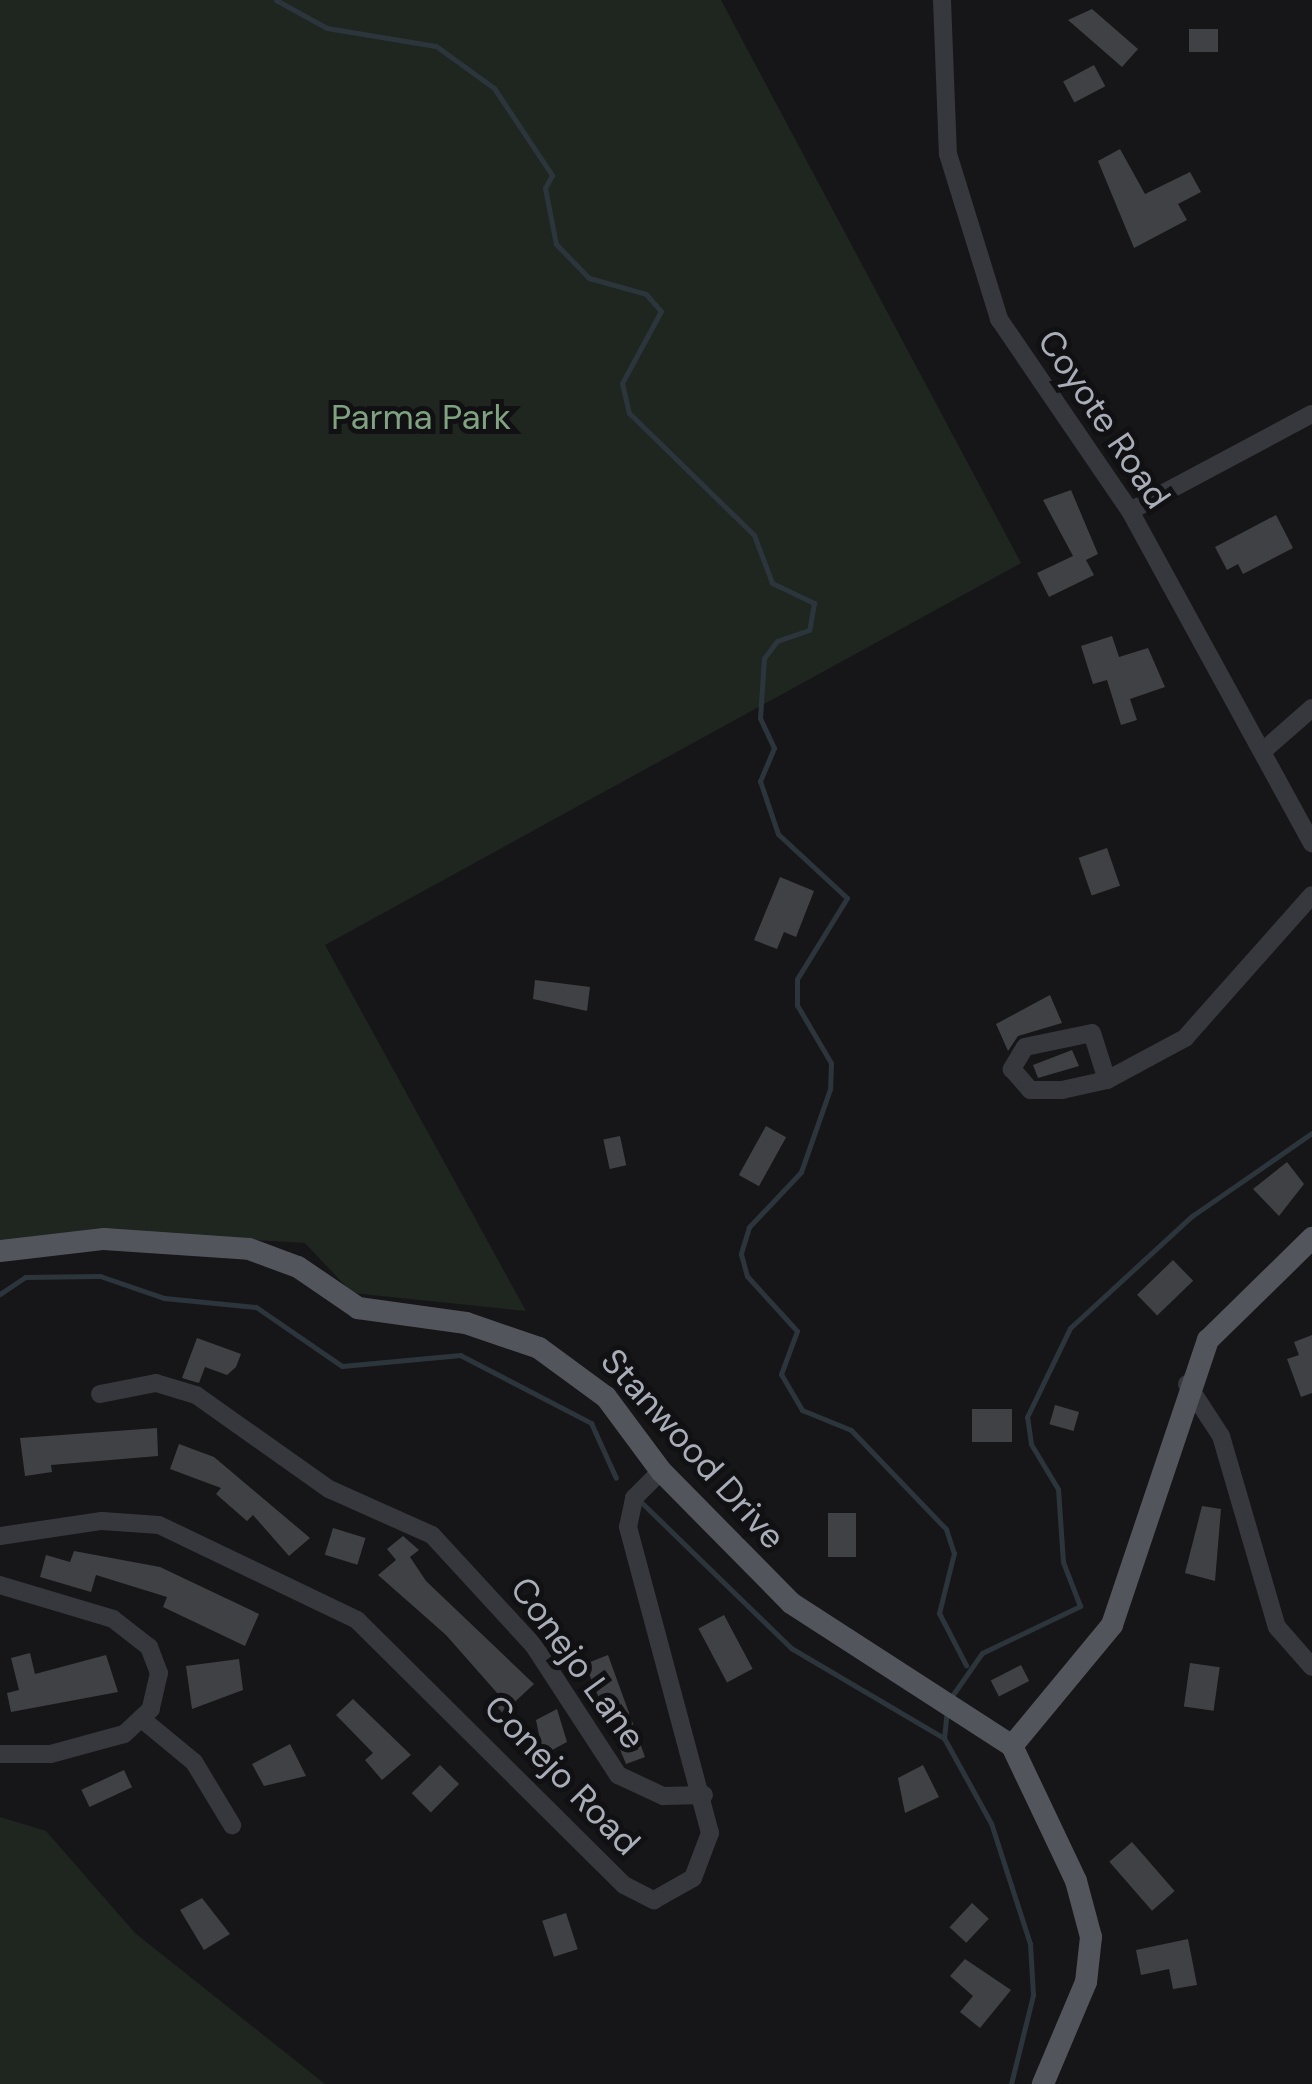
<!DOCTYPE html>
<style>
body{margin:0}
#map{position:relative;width:1312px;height:2084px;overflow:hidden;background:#161618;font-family:"DM Sans",sans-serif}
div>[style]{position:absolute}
.green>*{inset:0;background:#1e261f}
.stream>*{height:5px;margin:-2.5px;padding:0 2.5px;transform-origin:2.5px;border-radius:2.5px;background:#2c353c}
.building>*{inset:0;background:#404145;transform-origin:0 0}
.minor>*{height:18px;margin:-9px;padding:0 9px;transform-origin:9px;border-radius:9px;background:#37383d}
.major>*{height:22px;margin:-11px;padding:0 11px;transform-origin:11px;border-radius:11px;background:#53555c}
span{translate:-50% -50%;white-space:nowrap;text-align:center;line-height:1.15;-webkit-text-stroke:10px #111113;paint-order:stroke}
.park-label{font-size:35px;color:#7fa381}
.street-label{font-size:35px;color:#a8adb8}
</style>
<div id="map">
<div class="green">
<i style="clip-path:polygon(0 0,721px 0,1021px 563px,325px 945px,526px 1311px,352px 1293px,305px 1243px,149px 1234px,0 1248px)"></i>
<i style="clip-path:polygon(0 1817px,46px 1831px,135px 1933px,325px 2084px,0 2084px)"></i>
</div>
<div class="stream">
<i style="left:276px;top:0;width:58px;rotate:28.8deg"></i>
<i style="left:327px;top:28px;width:110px;rotate:9.4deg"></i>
<i style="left:436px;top:46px;width:72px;rotate:35.9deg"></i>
<i style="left:494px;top:88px;width:105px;rotate:56.3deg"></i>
<i style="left:552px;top:175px;width:15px;rotate:118deg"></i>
<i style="left:545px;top:188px;width:57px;rotate:78.9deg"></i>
<i style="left:556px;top:244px;width:47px;rotate:45.9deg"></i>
<i style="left:589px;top:278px;width:59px;rotate:15.7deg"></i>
<i style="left:646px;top:294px;width:23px;rotate:49deg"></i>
<i style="left:661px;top:311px;width:82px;rotate:118.4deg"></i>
<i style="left:622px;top:383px;width:31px;rotate:77deg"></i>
<i style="left:629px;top:413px;width:175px;rotate:44.3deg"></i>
<i style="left:754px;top:535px;width:51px;rotate:69.4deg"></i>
<i style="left:772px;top:583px;width:47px;rotate:25.5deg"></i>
<i style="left:814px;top:603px;width:27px;rotate:100deg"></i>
<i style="left:809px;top:630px;width:34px;rotate:161deg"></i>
<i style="left:777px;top:641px;width:21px;rotate:127deg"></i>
<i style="left:764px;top:658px;width:60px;rotate:93.8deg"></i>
<i style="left:760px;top:718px;width:33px;rotate:65deg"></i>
<i style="left:774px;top:748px;width:36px;rotate:113deg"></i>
<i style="left:760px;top:781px;width:56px;rotate:71.2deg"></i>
<i style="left:778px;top:834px;width:94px;rotate:42.8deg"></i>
<i style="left:847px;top:898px;width:95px;rotate:121.7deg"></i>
<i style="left:797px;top:979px;width:26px;rotate:90deg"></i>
<i style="left:797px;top:1005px;width:67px;rotate:59.6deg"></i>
<i style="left:831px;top:1063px;width:26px;rotate:92deg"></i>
<i style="left:830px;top:1089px;width:88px;rotate:109.3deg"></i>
<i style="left:801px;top:1172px;width:76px;rotate:133.4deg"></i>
<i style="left:749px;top:1227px;width:28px;rotate:107deg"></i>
<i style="left:741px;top:1254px;width:23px;rotate:75deg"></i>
<i style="left:747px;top:1276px;width:74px;rotate:47.7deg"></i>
<i style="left:797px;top:1331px;width:46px;rotate:110.4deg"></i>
<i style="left:781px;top:1374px;width:42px;rotate:59.7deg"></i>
<i style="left:802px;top:1410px;width:53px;rotate:22.2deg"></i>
<i style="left:851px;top:1430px;width:137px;rotate:46.2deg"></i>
<i style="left:946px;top:1529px;width:25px;rotate:72deg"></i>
<i style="left:954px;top:1553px;width:62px;rotate:104deg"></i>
<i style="left:939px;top:1613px;width:59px;rotate:62.6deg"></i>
<i style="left:0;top:1294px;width:30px;rotate:-34deg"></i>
<i style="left:25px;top:1277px;width:75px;rotate:-0.8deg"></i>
<i style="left:100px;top:1276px;width:68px;rotate:19deg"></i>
<i style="left:164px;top:1298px;width:92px;rotate:5.6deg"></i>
<i style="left:256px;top:1307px;width:104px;rotate:34.5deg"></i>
<i style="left:342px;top:1366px;width:119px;rotate:-5.3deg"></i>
<i style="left:460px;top:1355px;width:148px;rotate:27.4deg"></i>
<i style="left:591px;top:1423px;width:60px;rotate:65.6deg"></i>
<i style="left:642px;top:1503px;width:208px;rotate:44.2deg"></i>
<i style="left:791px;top:1648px;width:178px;rotate:30.5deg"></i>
<i style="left:944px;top:1738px;width:97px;rotate:61.1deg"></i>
<i style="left:991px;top:1823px;width:127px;rotate:72.1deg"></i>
<i style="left:1030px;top:1944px;width:51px;rotate:86.6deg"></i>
<i style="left:1033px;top:1995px;width:92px;rotate:103.9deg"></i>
<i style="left:952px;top:1696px;width:52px;rotate:-55.1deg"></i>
<i style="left:982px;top:1653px;width:109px;rotate:-25.6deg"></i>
<i style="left:1080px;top:1606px;width:47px;rotate:-111.1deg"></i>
<i style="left:1063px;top:1562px;width:73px;rotate:-93.9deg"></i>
<i style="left:1058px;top:1489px;width:52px;rotate:-121deg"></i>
<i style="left:1031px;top:1444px;width:27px;rotate:-98deg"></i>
<i style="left:1027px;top:1417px;width:99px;rotate:-64.2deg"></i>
<i style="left:1070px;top:1328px;width:166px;rotate:-42.6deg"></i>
<i style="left:1192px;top:1216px;width:146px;rotate:-34.7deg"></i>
<i style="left:944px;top:1738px;width:27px;rotate:-84deg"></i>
</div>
<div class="building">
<i style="clip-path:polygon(1092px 9px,1138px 49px,1122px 67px,1068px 20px)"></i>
<i style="left:1189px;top:29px;width:29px;height:23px"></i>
<i style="left:1094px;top:65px;width:24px;height:35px;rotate:62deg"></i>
<i style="clip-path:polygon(1120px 149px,1145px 194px,1190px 172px,1201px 192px,1178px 204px,1187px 220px,1134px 248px,1098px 161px)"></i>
<i style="clip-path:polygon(1071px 490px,1098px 554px,1086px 560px,1094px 575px,1049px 597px,1037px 573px,1073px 556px,1043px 500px)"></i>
<i style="clip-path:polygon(1276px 515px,1293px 548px,1243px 574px,1238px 564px,1227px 570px,1215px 547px)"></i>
<i style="clip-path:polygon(1112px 636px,1119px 657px,1148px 648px,1165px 687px,1130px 699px,1137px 720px,1121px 725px,1107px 680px,1093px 684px,1081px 646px)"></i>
<i style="left:1107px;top:848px;width:40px;height:30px;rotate:71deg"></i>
<i style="clip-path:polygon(780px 877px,814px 891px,796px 937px,784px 932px,777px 949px,754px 940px)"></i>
<i style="clip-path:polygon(535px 980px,590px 987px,587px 1011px,533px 999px)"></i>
<i style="clip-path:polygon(1050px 995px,1062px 1023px,1018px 1036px,1008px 1051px,996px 1024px)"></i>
<i style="clip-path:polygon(1072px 1050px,1079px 1066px,1038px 1078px,1033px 1065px)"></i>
<i style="left:766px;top:1126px;width:23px;height:56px;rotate:29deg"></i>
<i style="left:620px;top:1136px;width:30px;height:17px;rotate:78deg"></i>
<i style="clip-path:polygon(1287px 1162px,1304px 1184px,1279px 1216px,1253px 1189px)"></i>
<i style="left:1173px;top:1260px;width:29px;height:50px;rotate:46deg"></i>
<i style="clip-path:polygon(1312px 1335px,1312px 1393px,1301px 1397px,1287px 1359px,1299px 1355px,1294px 1342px)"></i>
<i style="clip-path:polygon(197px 1338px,241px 1354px,236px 1367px,227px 1375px,205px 1367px,199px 1383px,182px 1378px)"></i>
<i style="left:1055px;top:1405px;width:25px;height:20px;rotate:16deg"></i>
<i style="left:1012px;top:1409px;width:33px;height:40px;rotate:90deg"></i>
<i style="clip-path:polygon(157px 1428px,158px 1456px,51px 1465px,52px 1472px,25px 1476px,20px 1438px)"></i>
<i style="clip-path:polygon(179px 1444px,214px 1457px,310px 1538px,289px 1556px,253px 1515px,247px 1521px,216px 1494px,221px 1488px,170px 1469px)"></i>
<i style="clip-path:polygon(1202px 1506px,1221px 1509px,1215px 1581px,1185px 1573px)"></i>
<i style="left:828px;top:1513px;width:28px;height:44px"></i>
<i style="left:333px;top:1528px;width:34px;height:28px;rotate:17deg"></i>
<i style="clip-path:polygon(403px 1536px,419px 1550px,410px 1557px,426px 1581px,534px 1684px,503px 1713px,491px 1701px,498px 1694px,446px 1635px,378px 1575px,396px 1560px,387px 1549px)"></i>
<i style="clip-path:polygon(74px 1551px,160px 1567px,259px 1614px,245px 1646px,163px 1607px,167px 1597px,96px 1575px,91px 1592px,40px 1577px,46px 1555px,70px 1562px)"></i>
<i style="left:724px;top:1615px;width:61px;height:29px;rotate:62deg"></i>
<i style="clip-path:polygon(30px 1653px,35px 1674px,106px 1655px,118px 1692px,11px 1712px,7px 1693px,19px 1690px,11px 1658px)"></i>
<i style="clip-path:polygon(608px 1655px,645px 1757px,626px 1764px,585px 1664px)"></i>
<i style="clip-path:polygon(239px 1659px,243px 1690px,192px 1709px,186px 1666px)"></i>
<i style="left:1190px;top:1663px;width:30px;height:44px;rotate:8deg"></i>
<i style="left:1021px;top:1665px;width:18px;height:34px;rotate:63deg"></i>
<i style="clip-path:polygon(353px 1699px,411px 1755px,382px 1780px,365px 1760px,373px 1753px,336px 1715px)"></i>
<i style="clip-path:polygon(557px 1709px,567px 1742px,543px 1755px,536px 1720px)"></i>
<i style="clip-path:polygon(290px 1744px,306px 1776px,264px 1786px,252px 1764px)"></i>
<i style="left:440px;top:1765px;width:27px;height:40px;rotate:45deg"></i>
<i style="clip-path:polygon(923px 1765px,939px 1797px,905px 1813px,898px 1778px)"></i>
<i style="left:124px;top:1770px;width:19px;height:47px;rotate:65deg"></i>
<i style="left:1132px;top:1842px;width:65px;height:30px;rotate:49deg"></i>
<i style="clip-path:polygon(202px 1898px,230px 1934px,204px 1950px,180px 1910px)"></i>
<i style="left:972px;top:1903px;width:23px;height:33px;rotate:43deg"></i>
<i style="left:566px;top:1913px;width:38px;height:25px;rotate:72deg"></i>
<i style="clip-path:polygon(1188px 1939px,1197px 1985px,1173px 1989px,1169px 1969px,1141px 1975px,1136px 1950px)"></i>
<i style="clip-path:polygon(965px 1959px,1011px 1990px,980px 2028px,960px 2012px,973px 1996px,950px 1976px)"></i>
</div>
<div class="minor">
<i style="left:942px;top:0;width:154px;rotate:87.8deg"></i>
<i style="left:948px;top:154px;width:173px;rotate:72.8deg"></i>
<i style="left:999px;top:319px;width:232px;rotate:55.7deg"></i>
<i style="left:1130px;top:511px;width:379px;rotate:61.3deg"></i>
<i style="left:1130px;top:511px;width:206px;rotate:-28.1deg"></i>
<i style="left:1263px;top:751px;width:65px;rotate:-41.3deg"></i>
<i style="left:1107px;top:1080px;width:49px;rotate:-107.7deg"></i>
<i style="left:1092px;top:1033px;width:68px;rotate:168.2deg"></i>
<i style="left:1025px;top:1047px;width:26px;rotate:121deg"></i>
<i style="left:1012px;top:1069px;width:28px;rotate:49deg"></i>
<i style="left:1030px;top:1090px;width:32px"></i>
<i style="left:1062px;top:1090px;width:46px;rotate:-12.5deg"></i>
<i style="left:1107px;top:1080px;width:89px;rotate:-28.3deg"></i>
<i style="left:1185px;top:1038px;width:191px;rotate:-48.4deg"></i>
<i style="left:1187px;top:1384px;width:62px;rotate:56.8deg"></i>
<i style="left:1221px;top:1436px;width:199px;rotate:73.7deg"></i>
<i style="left:1277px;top:1627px;width:53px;rotate:48.8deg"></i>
<i style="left:100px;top:1394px;width:57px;rotate:-11.1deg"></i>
<i style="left:156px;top:1383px;width:42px;rotate:16.7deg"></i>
<i style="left:196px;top:1395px;width:163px;rotate:35.3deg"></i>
<i style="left:329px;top:1489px;width:113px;rotate:24.1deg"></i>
<i style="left:432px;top:1535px;width:151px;rotate:47.4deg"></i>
<i style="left:534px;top:1646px;width:154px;rotate:56.9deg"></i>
<i style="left:618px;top:1775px;width:50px;rotate:25deg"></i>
<i style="left:663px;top:1796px;width:41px;rotate:-1.4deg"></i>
<i style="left:0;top:1536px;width:103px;rotate:-8.4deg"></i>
<i style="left:102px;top:1521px;width:57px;rotate:4deg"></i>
<i style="left:159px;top:1525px;width:220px;rotate:25.6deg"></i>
<i style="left:357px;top:1620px;width:376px;rotate:44.8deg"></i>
<i style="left:624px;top:1885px;width:34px;rotate:27deg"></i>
<i style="left:654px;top:1900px;width:45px;rotate:-29.4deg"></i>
<i style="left:693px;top:1878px;width:48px;rotate:-69.3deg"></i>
<i style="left:710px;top:1833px;width:317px;rotate:-105deg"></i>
<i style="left:628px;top:1527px;width:30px;rotate:-78deg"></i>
<i style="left:634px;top:1498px;width:38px;rotate:-45deg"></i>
<i style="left:0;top:1585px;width:118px;rotate:16.7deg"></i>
<i style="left:113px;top:1619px;width:46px;rotate:37.9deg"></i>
<i style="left:149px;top:1647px;width:28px;rotate:69deg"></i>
<i style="left:159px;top:1673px;width:37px;rotate:103deg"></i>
<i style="left:151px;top:1709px;width:37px;rotate:137deg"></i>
<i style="left:124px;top:1734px;width:76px;rotate:164.7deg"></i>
<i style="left:51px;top:1754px;width:51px;rotate:180deg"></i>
<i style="left:143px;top:1720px;width:66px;rotate:39.5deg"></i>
<i style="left:194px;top:1762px;width:74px;rotate:58.9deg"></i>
</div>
<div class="major">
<i style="left:0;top:1251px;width:105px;rotate:-6.6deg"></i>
<i style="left:104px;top:1239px;width:145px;rotate:3.9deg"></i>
<i style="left:249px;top:1249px;width:52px;rotate:20.2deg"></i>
<i style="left:298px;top:1267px;width:73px;rotate:34.3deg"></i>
<i style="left:358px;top:1308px;width:109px;rotate:7.9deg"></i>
<i style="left:466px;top:1323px;width:77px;rotate:18.9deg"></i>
<i style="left:539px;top:1348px;width:83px;rotate:36.2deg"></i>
<i style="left:606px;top:1397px;width:92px;rotate:53.4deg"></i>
<i style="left:661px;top:1471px;width:185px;rotate:45.4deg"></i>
<i style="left:791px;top:1603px;width:263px;rotate:32.9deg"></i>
<i style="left:1012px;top:1746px;width:157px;rotate:-50.4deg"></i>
<i style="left:1112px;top:1625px;width:301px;rotate:-71.4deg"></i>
<i style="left:1208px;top:1340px;width:146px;rotate:-44.4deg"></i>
<i style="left:1012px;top:1746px;width:149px;rotate:64.6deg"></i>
<i style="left:1076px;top:1881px;width:58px;rotate:75deg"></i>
<i style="left:1091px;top:1937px;width:45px;rotate:96.3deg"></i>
<i style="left:1086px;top:1982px;width:111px;rotate:112.9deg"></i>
</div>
<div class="park-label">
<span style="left:421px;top:417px">Parma Park</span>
</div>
<div class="street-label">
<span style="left:1104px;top:419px;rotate:56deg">Coyote Road</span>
<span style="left:693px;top:1449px;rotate:48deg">Stanwood Drive</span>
<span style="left:578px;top:1663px;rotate:54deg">Conejo Lane</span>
<span style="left:562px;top:1775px;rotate:46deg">Conejo Road</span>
</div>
</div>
